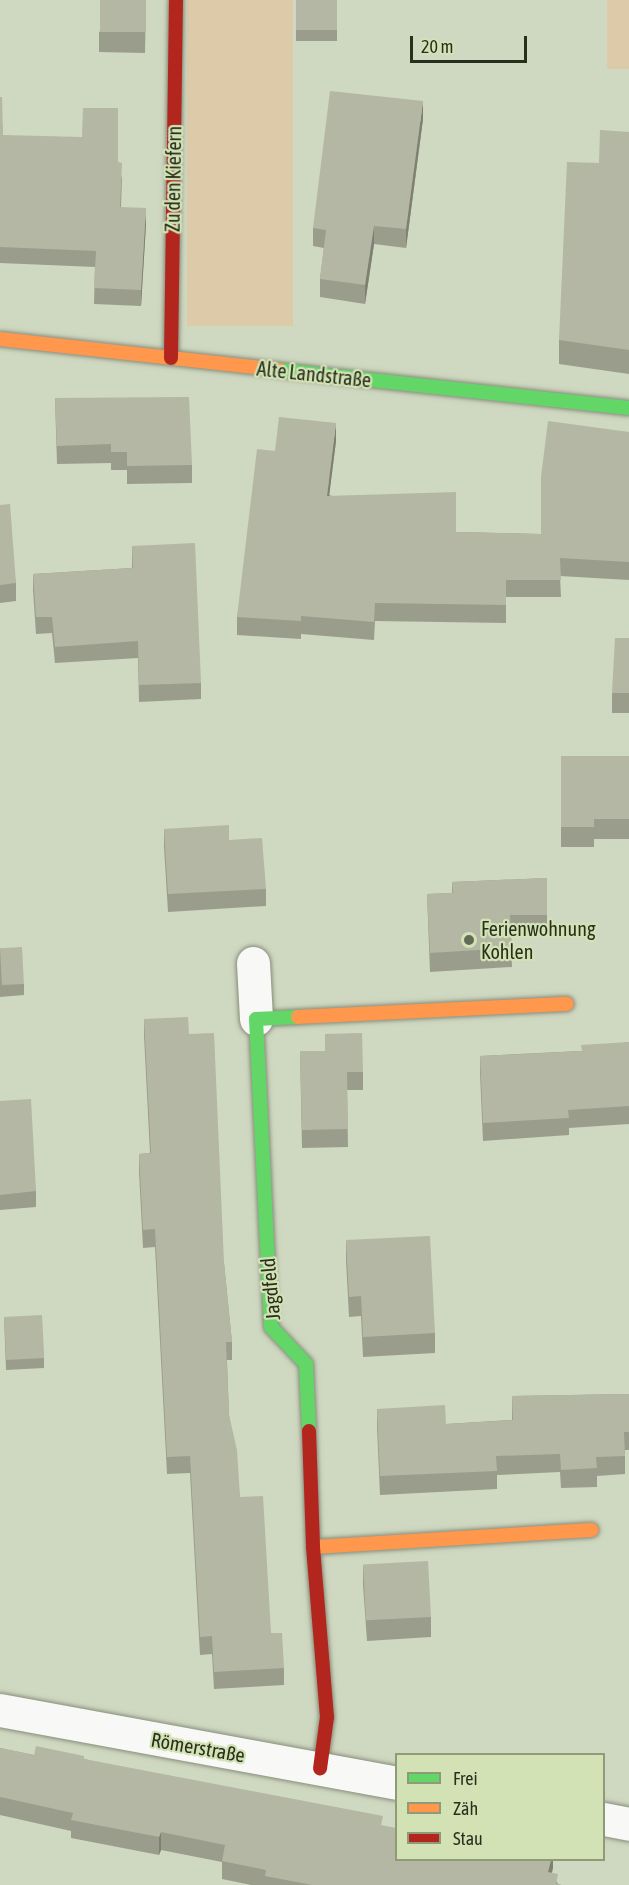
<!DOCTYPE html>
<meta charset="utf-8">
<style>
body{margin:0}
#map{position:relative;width:629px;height:1885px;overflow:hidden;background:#cfd8c0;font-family:"Asap Condensed",sans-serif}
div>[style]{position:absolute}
.green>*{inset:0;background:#ddcaa9;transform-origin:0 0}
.roads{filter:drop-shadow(0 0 2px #888e7c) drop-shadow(0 0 2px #888e7c)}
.street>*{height:33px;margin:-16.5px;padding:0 16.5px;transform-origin:16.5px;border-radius:16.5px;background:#f8f9f6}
.fast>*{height:14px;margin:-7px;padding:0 7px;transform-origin:7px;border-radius:7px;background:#63d668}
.slow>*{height:14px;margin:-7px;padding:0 7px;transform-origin:7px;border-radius:7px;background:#ff974d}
.jam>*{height:14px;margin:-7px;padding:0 7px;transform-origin:7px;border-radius:7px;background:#b3261e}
.wall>*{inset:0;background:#9b9d8c;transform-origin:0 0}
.shaded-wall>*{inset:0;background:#7e8072}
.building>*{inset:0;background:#b4b7a3;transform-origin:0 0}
.dots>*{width:16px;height:16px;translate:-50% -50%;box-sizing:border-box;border:3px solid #d2e2b5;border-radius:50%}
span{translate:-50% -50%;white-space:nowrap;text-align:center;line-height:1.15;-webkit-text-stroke:4.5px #d2e2b5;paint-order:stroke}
.street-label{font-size:20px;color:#292f1d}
.poi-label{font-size:20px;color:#292f1d}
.left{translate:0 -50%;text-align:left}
.legend{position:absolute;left:395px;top:1753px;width:210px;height:108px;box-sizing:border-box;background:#d2e2b5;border:2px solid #8e9a78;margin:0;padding:8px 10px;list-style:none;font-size:18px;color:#292f1d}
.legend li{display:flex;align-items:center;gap:12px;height:30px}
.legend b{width:30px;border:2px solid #8e9a78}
.scale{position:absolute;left:410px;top:36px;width:117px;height:27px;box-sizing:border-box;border:3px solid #292f1d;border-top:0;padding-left:8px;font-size:18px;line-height:21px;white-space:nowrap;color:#292f1d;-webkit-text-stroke:4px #d2e2b5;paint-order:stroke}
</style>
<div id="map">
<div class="green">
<i style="left:187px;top:0;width:106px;height:326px"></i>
<i style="left:607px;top:0;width:22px;height:69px"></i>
</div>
<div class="roads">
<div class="street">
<i style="left:253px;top:963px;width:56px;rotate:86.9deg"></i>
<i style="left:0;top:1710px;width:403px;rotate:10.4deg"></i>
<i style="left:604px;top:1819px;width:25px;rotate:11deg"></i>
</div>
<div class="fast">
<i style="left:279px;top:370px;width:352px;rotate:6.2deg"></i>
<i style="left:298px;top:1017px;width:42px;rotate:177.3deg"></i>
<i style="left:256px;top:1019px;width:308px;rotate:87.2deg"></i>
<i style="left:271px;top:1327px;width:51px;rotate:46.6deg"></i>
<i style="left:306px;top:1364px;width:67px;rotate:87.4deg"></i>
</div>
<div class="slow">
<i style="left:0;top:339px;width:281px;rotate:6.3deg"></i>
<i style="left:298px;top:1017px;width:269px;rotate:-2.8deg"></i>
<i style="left:313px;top:1547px;width:279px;rotate:-3.5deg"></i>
</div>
<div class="jam">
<i style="left:171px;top:358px;width:358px;rotate:-89.2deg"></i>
<i style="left:309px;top:1431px;width:116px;rotate:88deg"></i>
<i style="left:313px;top:1547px;width:171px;rotate:85.3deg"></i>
<i style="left:327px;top:1717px;width:52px;rotate:97.7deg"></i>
</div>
</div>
<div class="wall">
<i style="clip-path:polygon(146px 0,145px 53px,99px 52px,99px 32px)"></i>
<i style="left:296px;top:0;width:41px;height:41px"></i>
<i style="clip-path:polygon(0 97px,3px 135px,118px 162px,122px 179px,121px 207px,146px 224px,141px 306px,94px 304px,95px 267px,0 263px)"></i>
<i style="clip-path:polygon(423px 119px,406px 248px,374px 244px,365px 304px,320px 297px,320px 279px,324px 248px,313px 246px,313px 228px)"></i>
<i style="clip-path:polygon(629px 132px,629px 374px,559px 364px,559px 340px,599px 163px)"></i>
<i style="clip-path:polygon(55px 398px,192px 465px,192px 483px,127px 484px,127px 470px,111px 470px,111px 463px,57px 464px)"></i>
<i style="clip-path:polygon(629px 432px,629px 580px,560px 576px,561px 597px,506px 597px,506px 623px,375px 621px,374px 640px,301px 634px,301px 639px,237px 635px,237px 617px,275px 451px,336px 441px,329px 495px,456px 532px,541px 534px)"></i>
<i style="clip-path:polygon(0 505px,16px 583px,16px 601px,0 603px)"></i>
<i style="clip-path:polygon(132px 546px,201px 683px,201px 699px,139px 702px,138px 658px,55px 663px,52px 633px,36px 634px,33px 590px,33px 574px,132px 568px)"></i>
<i style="clip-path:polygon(629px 638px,629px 713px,612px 713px,612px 693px)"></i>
<i style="clip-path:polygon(561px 756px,629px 756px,629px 839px,594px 839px,594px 847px,561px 847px)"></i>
<i style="clip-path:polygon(164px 829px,266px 889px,266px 906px,168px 912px,164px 847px)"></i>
<i style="clip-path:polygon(547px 878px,547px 933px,511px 933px,512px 967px,430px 972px,427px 894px,452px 893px,452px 882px)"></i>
<i style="clip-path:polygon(0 948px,24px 984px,24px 995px,0 997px)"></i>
<i style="clip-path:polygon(144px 1019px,189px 1034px,224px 1263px,232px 1342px,232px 1360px,227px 1360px,229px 1415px,240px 1497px,271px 1633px,284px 1668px,284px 1685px,214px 1689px,212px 1654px,200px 1655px,190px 1473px,167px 1474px,155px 1247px,143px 1248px,139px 1172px,139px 1154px,150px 1153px,144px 1036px)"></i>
<i style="clip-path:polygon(629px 1042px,629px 1124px,569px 1128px,569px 1135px,483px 1141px,480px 1074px,480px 1056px,581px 1051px)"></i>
<i style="clip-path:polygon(300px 1051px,363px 1072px,363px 1090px,347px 1090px,348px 1147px,302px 1148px)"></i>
<i style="clip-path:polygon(0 1101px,36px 1191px,36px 1207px,0 1210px)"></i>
<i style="clip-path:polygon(346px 1240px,435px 1333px,435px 1353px,363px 1357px,361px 1316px,349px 1317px,346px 1260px)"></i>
<i style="clip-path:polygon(4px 1317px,44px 1358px,44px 1368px,6px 1370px)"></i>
<i style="clip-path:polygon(629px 1394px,629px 1450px,625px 1450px,625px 1474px,597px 1476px,597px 1487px,561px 1488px,560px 1472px,497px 1475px,497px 1489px,380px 1495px,377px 1427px,377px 1409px,446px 1424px,512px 1420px,512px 1396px)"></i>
<i style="clip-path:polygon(363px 1565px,431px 1617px,431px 1637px,367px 1641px,363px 1585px)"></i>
<i style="clip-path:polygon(0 1748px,34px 1755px,84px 1759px,383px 1826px,553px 1860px,552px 1873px,558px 1884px,561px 1885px,251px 1885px,222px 1879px,222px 1862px,161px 1850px,159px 1855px,71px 1838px,71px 1831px,0 1815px)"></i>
</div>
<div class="shaded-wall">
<i style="clip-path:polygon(423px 101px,423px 119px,406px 248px,406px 229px)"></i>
<i style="clip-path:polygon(146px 208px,146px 224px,141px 306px,141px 290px)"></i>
<i style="clip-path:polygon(374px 226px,374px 244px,365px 304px,365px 285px)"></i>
<i style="clip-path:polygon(336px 423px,336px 441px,327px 513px,327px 496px)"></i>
<i style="clip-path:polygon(161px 1832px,161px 1850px,159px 1855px,159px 1837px)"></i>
<i style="clip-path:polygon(551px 1860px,553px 1860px,553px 1868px,549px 1885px,548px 1872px)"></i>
</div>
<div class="building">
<i style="left:100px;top:0;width:46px;height:32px"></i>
<i style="left:296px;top:0;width:41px;height:30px"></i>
<i style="clip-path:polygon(330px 91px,423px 101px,406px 229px,374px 226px,365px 285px,320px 279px,326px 230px,313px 228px)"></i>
<i style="clip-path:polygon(0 97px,2px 97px,3px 135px,82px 137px,83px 108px,118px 108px,118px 162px,122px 163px,120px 207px,146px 208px,141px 290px,94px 288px,96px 251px,0 247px)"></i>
<i style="clip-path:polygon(600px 130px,629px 132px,629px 350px,559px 340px,567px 162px,599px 163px)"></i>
<i style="clip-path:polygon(189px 397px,192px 465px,127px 466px,127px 452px,111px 452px,111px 444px,57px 446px,55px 398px)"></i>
<i style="clip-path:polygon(279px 417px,336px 423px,327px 496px,456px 492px,456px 532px,541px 534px,541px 477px,548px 421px,629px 432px,629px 562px,560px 558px,561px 580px,506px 580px,506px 605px,375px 603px,374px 622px,301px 616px,301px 621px,237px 617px,257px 449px,275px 451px)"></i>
<i style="clip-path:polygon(10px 504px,16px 583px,0 585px,0 505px)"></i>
<i style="clip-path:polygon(195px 543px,201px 683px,139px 685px,138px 641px,55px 647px,52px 617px,36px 617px,33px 574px,133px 568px,132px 546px)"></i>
<i style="clip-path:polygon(615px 638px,629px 638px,629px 693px,612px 693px)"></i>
<i style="clip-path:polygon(561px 756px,629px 756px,629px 819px,594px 819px,594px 827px,561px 827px)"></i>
<i style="clip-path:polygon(229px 825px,229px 840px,262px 838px,266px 889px,168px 894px,164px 829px)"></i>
<i style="clip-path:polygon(547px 878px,547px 915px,510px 915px,512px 948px,430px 953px,427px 894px,453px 893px,452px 882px)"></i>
<i style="left:22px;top:947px;width:37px;height:22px;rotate:87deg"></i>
<i style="clip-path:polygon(188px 1017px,189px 1034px,214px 1033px,224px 1263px,232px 1342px,226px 1342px,229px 1415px,237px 1450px,240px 1497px,263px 1496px,271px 1633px,282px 1633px,284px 1668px,214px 1672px,212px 1636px,200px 1637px,190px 1456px,167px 1457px,155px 1229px,143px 1230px,139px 1154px,151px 1153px,144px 1019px)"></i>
<i style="clip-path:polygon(362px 1033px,363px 1072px,347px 1072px,348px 1129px,302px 1130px,300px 1051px,325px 1051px,325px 1034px)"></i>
<i style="clip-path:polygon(629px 1042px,629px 1106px,568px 1110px,569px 1118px,483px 1123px,480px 1056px,582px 1051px,581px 1045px)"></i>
<i style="clip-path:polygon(31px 1099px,36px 1191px,0 1195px,0 1101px)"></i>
<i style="clip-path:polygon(430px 1236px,435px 1333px,363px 1337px,361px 1296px,349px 1297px,346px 1240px)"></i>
<i style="left:42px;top:1315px;width:43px;height:38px;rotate:87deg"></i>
<i style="clip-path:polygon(629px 1394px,629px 1432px,624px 1432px,625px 1456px,596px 1457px,597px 1468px,561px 1470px,560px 1454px,496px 1456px,497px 1471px,380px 1476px,377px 1409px,445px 1405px,446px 1424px,513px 1420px,512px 1396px)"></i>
<i style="left:428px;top:1561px;width:56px;height:65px;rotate:87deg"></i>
<i style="clip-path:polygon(36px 1746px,84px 1756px,84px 1759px,383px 1816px,381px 1825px,396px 1828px,396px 1860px,551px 1860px,548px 1872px,558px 1874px,556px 1884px,562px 1885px,312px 1885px,265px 1876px,266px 1870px,222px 1861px,225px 1845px,161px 1832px,159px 1837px,71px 1820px,73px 1813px,0 1797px,0 1748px,34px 1755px)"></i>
</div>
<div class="dots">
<i style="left:469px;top:940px;background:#636a56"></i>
</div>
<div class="street-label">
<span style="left:173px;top:179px;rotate:-89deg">Zu den Kiefern</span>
<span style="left:314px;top:374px;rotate:6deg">Alte Landstraße</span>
<span style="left:270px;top:1289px;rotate:-95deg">Jagdfeld</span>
<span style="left:198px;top:1747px;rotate:10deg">Römerstraße</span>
</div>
<div class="poi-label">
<span class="left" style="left:481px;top:940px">Ferienwohnung<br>Kohlen</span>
</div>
<ul class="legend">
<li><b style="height:8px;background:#63d668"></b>Frei</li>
<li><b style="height:8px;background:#ff974d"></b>Zäh</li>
<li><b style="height:8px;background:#b3261e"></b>Stau</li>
</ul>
<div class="scale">20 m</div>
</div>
